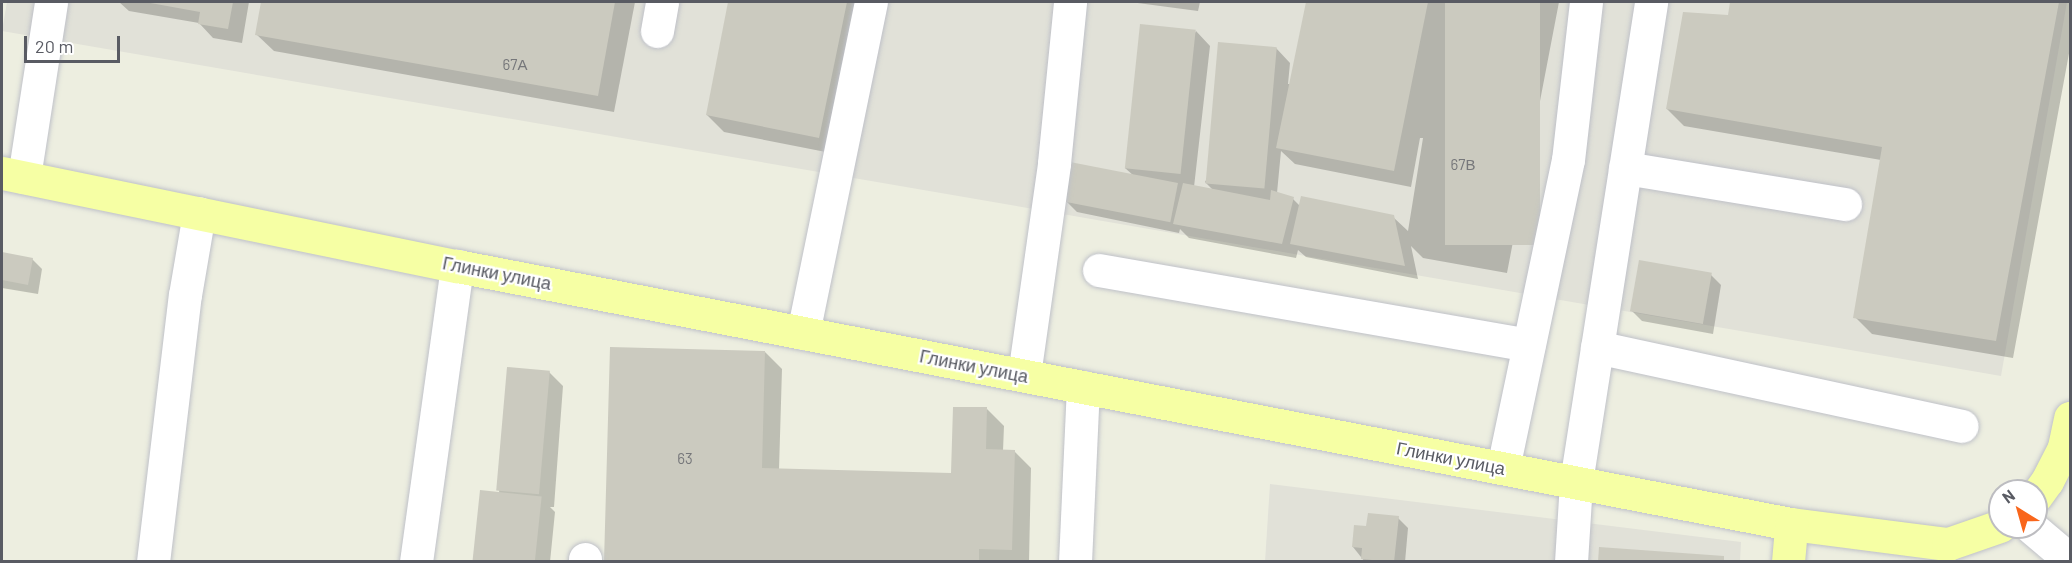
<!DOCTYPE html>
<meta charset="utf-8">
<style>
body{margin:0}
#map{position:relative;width:2072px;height:563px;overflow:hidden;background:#edeee0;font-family:Barlow,sans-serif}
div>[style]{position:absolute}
.industrial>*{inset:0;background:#e1e1d8}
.shadow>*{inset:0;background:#0003}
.building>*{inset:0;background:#cbcabf;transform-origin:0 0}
.roads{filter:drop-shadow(0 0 2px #bfc1c8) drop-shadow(0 0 2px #bfc1c8)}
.minor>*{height:33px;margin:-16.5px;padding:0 16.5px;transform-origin:16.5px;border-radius:16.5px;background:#fff}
.major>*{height:33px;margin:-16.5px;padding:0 16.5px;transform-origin:16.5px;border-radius:16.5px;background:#f6ffa4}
span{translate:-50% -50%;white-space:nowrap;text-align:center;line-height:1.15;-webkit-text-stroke:4.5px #fff;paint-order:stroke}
.number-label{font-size:15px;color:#76777a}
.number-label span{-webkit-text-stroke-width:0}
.street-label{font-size:18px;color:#595b63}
.frame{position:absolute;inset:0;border:3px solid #595b63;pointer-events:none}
.north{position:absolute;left:1988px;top:479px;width:60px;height:60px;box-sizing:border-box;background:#fff;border:2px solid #bdbdc1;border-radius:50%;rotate:323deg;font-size:16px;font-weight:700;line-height:24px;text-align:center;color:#595b63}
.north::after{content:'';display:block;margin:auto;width:21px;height:27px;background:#f9661b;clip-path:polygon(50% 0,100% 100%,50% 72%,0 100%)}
.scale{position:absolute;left:24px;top:36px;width:96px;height:27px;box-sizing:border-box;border:3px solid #595b63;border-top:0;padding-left:8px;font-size:18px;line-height:21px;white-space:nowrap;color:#595b63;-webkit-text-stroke:4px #fff;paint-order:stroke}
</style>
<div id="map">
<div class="industrial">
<i style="clip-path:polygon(7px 2px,2067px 2px,2001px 376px,2px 31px)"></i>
<i style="clip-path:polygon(1270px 484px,1741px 542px,1740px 562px,1265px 562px)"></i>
</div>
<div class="shadow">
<i style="clip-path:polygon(119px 2px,249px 2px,242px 43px,213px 38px,199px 23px,129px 11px)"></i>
<i style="clip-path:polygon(262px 2px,635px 2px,614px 112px,274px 51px,256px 34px)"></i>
<i style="clip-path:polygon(730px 2px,867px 2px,836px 154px,724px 132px,707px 115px)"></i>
<i style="clip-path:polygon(1130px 2px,1200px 2px,1198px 11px)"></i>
<i style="clip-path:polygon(evenodd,1307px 2px,1559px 2px,1507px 273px,1423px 258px,1411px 246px,1418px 279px,1306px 257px,1298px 250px,1296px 258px,1189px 238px,1180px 229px,1179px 233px,1077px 212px,1066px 201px,1134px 176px,1125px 168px,1196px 31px,1210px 46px,1194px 187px,1214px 191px,1205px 182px,1276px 48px,1290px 63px,1288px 84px,1290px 84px,1307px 2px,1420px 138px,1423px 138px,1408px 231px,1393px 217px,1300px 206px,1293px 199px,1277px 193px,1281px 151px,1295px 164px,1411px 187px,1420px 138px)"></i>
<i style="clip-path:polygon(1732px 2px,2070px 2px,2070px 48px,2013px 358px,1872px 334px,1855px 317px,1881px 160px,1684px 126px,1667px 109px,1729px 17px)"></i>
<i style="clip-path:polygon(2px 253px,32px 259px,42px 269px,38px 294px,2px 288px)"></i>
<i style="clip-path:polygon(1711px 275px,1721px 285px,1713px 334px,1642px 321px,1632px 311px)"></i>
<i style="clip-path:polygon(765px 352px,782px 369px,779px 470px,953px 474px,987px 409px,1004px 426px,1003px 451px,1014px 451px,1031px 468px,1029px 562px,605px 562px)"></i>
<i style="clip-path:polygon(508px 369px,549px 372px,563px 386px,554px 507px,550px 507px,555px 512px,550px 562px,474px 562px,499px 493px)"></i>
<i style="clip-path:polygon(1398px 518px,1408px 528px,1405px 562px,1365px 562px,1353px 547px,1367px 528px)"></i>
</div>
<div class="building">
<i style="clip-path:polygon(145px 2px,233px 2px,228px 29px,198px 24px,200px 12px)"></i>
<i style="clip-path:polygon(261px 2px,615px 2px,598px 96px,255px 35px)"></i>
<i style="clip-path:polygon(728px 2px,847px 2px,819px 138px,706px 115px)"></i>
<i style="clip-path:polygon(1306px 2px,1428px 2px,1394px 171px,1276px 148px)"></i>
<i style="left:1445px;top:2px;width:95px;height:243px"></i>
<i style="clip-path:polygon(1730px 2px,2059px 2px,1996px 341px,1853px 318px,1882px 147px,1666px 109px,1683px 12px,1728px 15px)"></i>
<i style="left:1140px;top:24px;width:56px;height:145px;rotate:6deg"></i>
<i style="left:1218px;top:42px;width:59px;height:142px;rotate:5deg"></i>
<i style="left:1070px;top:162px;width:110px;height:40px;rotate:11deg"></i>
<i style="clip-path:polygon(1183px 183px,1270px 200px,1271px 190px,1294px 197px,1282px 244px,1173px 224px)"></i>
<i style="clip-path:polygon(1301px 196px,1394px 215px,1405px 266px,1290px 244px)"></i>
<i style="clip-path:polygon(2px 252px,33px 258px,28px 285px,2px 280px)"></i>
<i style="left:1639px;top:260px;width:74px;height:52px;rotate:10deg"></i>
<i style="clip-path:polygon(610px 347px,765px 351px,762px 468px,951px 473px,953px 407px,987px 407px,986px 449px,1015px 450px,1012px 550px,979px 549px,979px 562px,604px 562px)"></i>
<i style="left:507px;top:367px;width:43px;height:124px;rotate:5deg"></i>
<i style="left:480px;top:490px;width:62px;height:72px;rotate:6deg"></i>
<i style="clip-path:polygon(1368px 513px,1399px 516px,1394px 562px,1361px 559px,1362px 548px,1352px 547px,1354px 525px,1366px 526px)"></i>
<i style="clip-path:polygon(1599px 547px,1724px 556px,1724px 562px,1598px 562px)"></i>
</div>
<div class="roads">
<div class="minor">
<i style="left:657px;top:31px;width:29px;rotate:-80deg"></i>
<i style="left:1625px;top:168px;width:223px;rotate:9.3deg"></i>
<i style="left:24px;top:177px;width:177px;rotate:-81.2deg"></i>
<i style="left:1099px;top:270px;width:436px;rotate:9.9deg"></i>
<i style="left:803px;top:333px;width:338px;rotate:-78.4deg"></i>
<i style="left:1597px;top:347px;width:373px;rotate:12.2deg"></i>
<i style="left:1024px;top:375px;width:214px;rotate:-81.9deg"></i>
<i style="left:1054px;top:163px;width:162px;rotate:-84.3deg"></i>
<i style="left:1503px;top:468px;width:315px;rotate:-78.1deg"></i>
<i style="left:1568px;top:160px;width:159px;rotate:-83.5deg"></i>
<i style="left:2031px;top:527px;width:51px;rotate:40.2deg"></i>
<i style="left:153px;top:562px;width:269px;rotate:-83.2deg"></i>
<i style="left:185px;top:295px;width:83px;rotate:-80.3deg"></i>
<i style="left:416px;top:562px;width:299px;rotate:-82.1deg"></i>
<i style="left:585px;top:562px;width:3px;rotate:-90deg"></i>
<i style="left:1075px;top:562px;width:175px;rotate:-87.4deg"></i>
<i style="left:1571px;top:562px;width:80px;rotate:-86.4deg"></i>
<i style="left:1576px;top:482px;width:486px;rotate:-81.1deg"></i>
</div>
<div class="major">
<i style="left:2px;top:173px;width:464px;rotate:11.6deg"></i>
<i style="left:457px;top:266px;width:1359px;rotate:10.95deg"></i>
<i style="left:1791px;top:524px;width:158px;rotate:7.3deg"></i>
<i style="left:1948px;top:544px;width:55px;rotate:-19.1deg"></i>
<i style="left:2036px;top:496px;width:19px;rotate:-54deg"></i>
<i style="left:2047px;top:481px;width:38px;rotate:-63deg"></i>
<i style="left:2064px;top:447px;width:30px;rotate:-78deg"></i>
<i style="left:1788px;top:562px;width:38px;rotate:-85deg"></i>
</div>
</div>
<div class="number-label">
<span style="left:515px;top:65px">67А</span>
<span style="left:1463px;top:165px">67В</span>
<span style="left:685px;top:459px">63</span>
</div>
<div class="street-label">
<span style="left:497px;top:273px;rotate:11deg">Глинки улица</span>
<span style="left:974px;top:366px;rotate:11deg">Глинки улица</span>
<span style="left:1451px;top:458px;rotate:11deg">Глинки улица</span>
</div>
<div class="frame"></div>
<div class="north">N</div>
<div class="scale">20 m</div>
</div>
